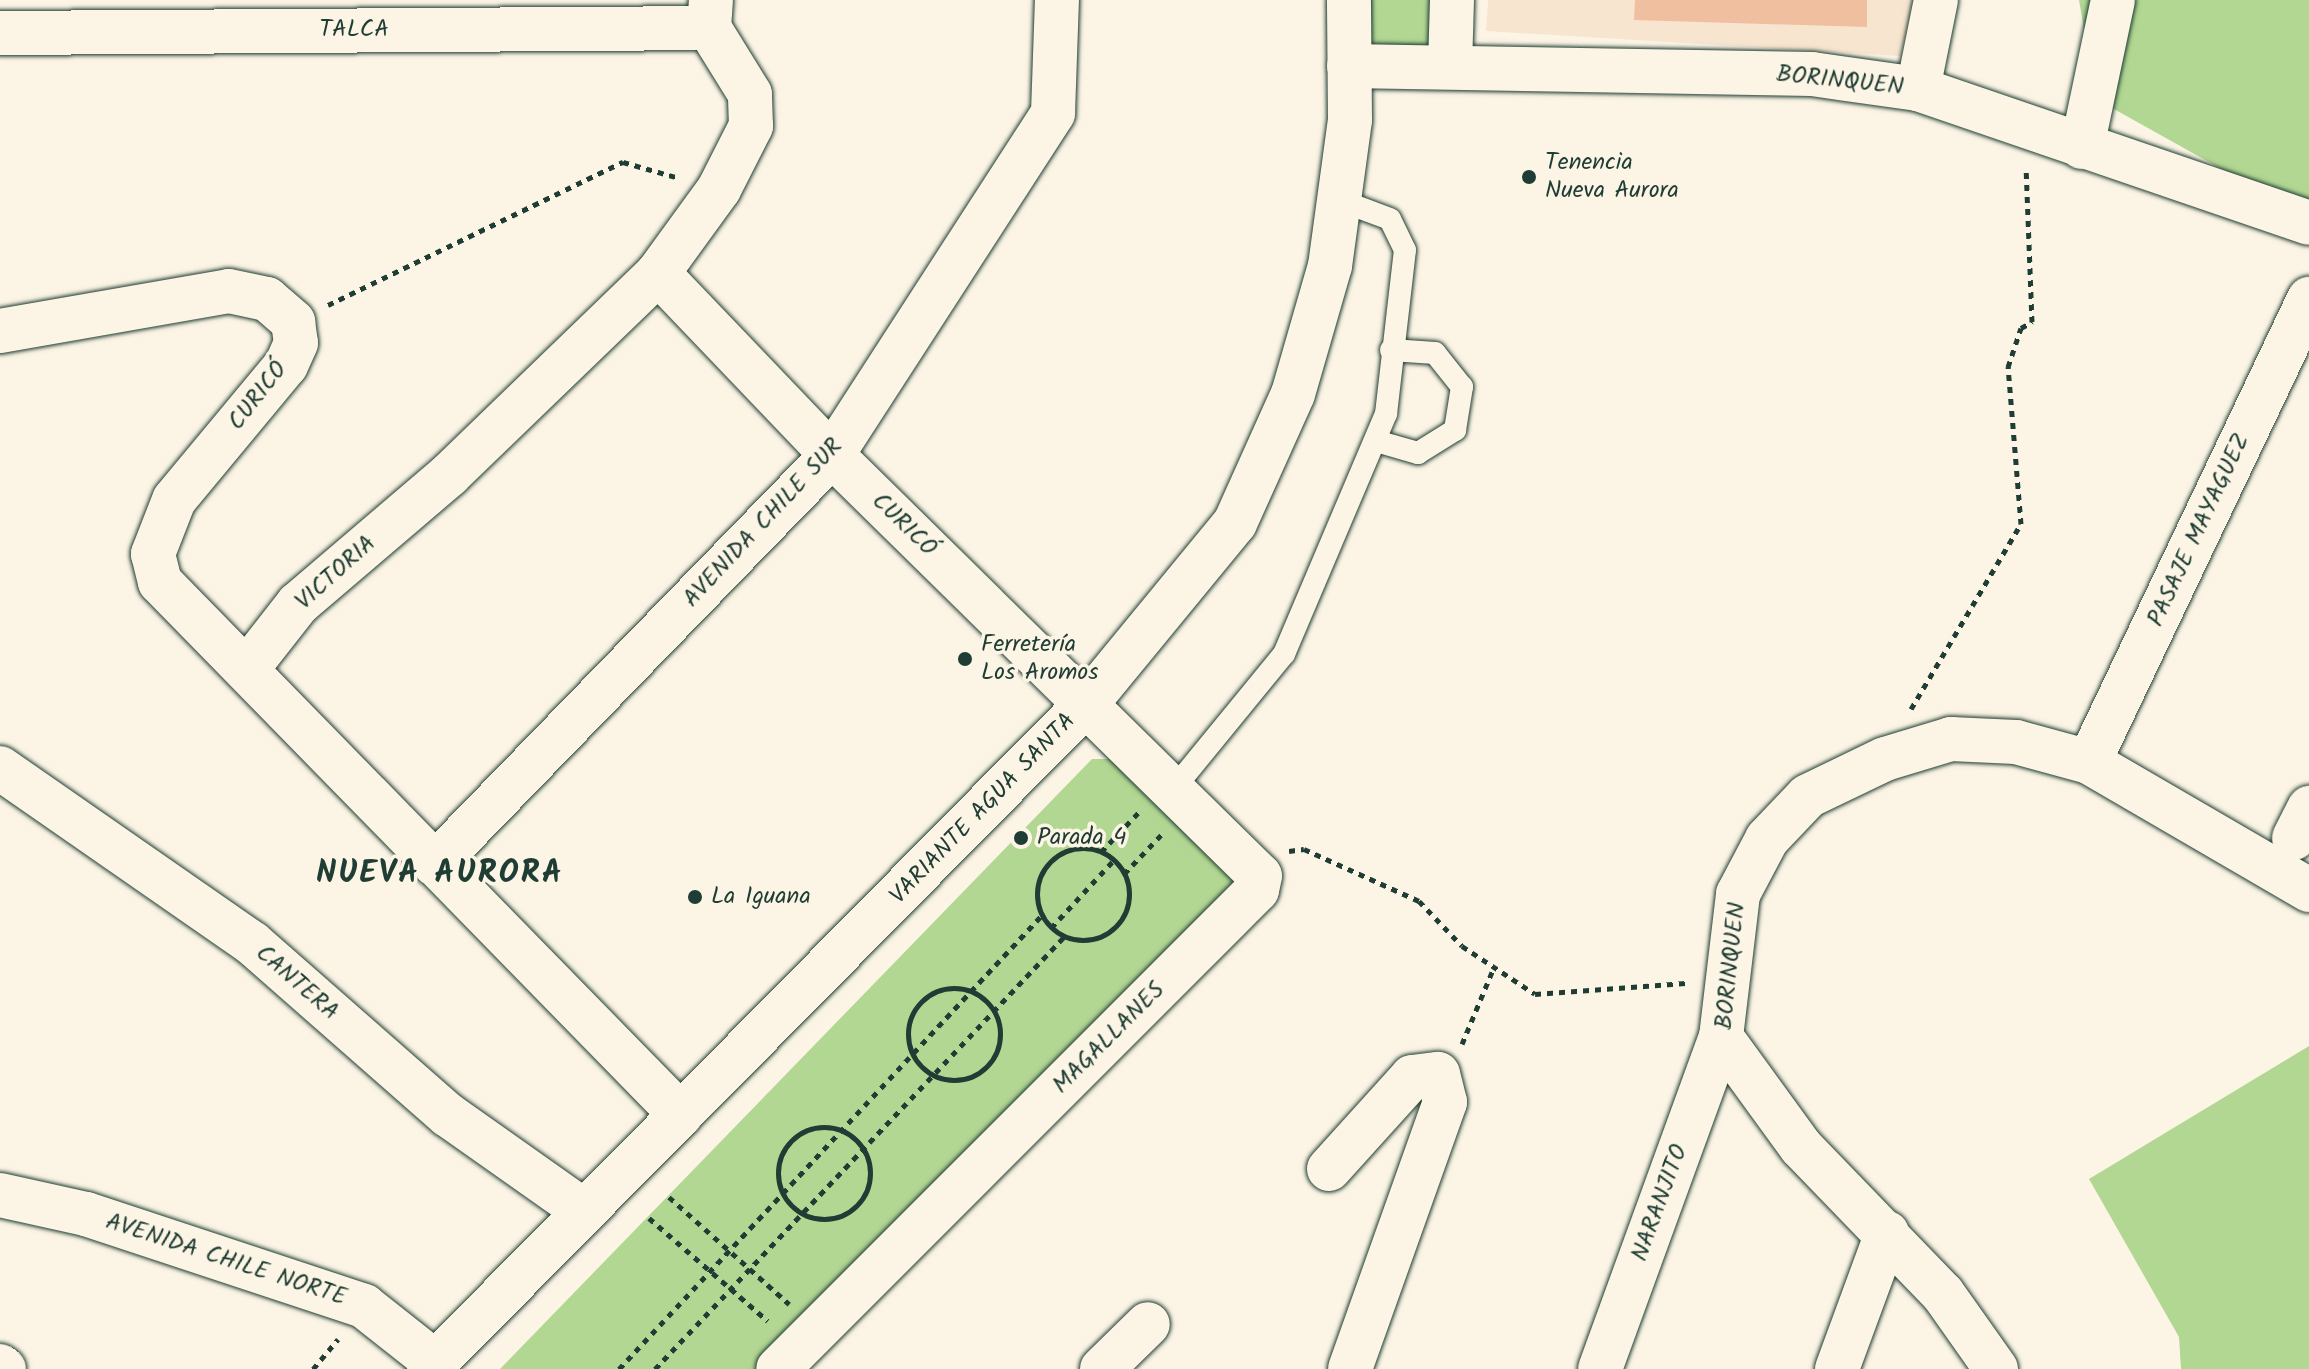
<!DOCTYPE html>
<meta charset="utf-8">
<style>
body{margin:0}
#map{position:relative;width:2309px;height:1369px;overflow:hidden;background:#fcf5e5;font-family:Kalam,sans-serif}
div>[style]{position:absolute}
.built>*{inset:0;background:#f8e5d0}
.green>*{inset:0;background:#b2d793;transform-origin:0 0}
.building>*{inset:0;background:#f0bfa0}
.path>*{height:5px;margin-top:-2.5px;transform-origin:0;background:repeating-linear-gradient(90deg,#1f3d34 0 6px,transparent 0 12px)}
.path>.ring{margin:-2.5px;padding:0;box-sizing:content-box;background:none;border:5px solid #1f3d34;border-radius:50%}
.roads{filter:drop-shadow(0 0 2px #1f3d34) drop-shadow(0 0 2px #1f3d34)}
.service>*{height:22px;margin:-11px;padding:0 11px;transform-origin:11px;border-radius:11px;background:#fcf5e5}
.minor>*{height:44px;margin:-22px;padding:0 22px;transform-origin:22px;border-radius:22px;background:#fcf5e5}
.tertiary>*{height:44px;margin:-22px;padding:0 22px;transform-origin:22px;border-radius:22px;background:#fcf5e5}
.primary>*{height:44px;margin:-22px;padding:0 22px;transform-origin:22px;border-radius:22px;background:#fcf5e5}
.dots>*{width:22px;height:22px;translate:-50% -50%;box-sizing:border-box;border:4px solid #fcf5e5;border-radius:50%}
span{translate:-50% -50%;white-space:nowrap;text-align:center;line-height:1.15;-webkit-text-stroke:7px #fcf5e5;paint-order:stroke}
.street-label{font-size:24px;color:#1f3d34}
.poi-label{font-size:24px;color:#1f3d34}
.left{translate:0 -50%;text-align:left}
.district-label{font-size:32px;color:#1f3d34;font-weight:700;letter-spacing:2px}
</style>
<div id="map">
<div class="built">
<i style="clip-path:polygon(1488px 0,1913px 0,1901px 56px,1486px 31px)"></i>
</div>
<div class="green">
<i style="left:1362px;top:0;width:70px;height:52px"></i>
<i style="clip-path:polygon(2079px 0,2309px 0,2309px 218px,2096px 99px)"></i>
<i style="clip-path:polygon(1092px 759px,1122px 759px,1230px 865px,1234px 895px,763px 1369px,500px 1369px)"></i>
<i style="clip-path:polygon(2309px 1046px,2309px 1369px,2181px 1369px,2179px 1337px,2089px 1179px)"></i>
</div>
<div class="building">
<i style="clip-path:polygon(1635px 0,1867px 0,1867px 27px,1634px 20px)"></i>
</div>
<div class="path">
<i style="left:328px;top:305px;width:328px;rotate:-25.9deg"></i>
<i style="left:623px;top:162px;width:58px;rotate:15.9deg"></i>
<i style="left:1911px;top:709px;width:215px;rotate:-59.3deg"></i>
<i style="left:2021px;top:524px;width:158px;rotate:-94.7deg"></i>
<i style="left:2008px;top:367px;width:41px;rotate:-71.6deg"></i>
<i style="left:2021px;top:328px;width:13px;rotate:-29deg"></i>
<i style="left:2032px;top:322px;width:153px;rotate:-92.2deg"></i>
<i class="ring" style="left:1037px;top:848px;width:87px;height:87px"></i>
<i style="left:1289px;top:851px;width:15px;rotate:-8deg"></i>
<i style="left:1304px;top:849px;width:126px;rotate:24.3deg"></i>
<i style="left:1419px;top:901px;width:62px;rotate:46.3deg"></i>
<i style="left:1462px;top:946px;width:87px;rotate:33.3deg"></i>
<i style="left:1535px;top:994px;width:151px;rotate:-4.2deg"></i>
<i style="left:1101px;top:852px;width:55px;rotate:-46.5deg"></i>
<i style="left:1124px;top:874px;width:55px;rotate:-46.5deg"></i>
<i style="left:1051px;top:928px;width:93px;rotate:-47.2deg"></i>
<i class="ring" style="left:908px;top:988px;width:87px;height:87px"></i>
<i style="left:1462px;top:1044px;width:83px;rotate:-67.4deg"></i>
<i class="ring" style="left:778px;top:1127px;width:87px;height:87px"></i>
<i style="left:669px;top:1197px;width:161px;rotate:41.7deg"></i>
<i style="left:649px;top:1218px;width:157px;rotate:40.9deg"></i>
<i style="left:313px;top:1369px;width:39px;rotate:-50deg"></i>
<i style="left:619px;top:1369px;width:621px;rotate:-47.02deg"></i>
<i style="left:655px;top:1369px;width:595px;rotate:-46.57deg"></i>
</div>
<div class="roads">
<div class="service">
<i style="left:1376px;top:441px;width:44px;rotate:15.9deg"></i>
<i style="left:1418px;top:453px;width:44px;rotate:-31.9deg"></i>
<i style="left:1455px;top:430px;width:44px;rotate:-80.8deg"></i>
<i style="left:1462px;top:387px;width:43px;rotate:-128.5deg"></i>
<i style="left:1435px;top:353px;width:44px;rotate:-176.1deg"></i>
<i style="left:1175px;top:787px;width:172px;rotate:-50.7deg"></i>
<i style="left:1284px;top:654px;width:261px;rotate:-67deg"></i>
<i style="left:1386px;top:414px;width:165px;rotate:-83.4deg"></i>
<i style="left:1405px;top:250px;width:34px;rotate:-116deg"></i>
<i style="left:1390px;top:219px;width:54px;rotate:-159.6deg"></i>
</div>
<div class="minor">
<i style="left:0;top:33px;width:709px;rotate:-0.4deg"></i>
<i style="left:1450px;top:67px;width:67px;rotate:-88.3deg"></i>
<i style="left:1918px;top:89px;width:91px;rotate:-78.6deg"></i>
<i style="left:2082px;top:147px;width:150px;rotate:-78.1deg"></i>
<i style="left:658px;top:273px;width:252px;rotate:46.3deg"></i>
<i style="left:832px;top:455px;width:600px;rotate:44.53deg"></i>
<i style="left:1260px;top:876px;width:14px;rotate:102deg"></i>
<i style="left:1257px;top:890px;width:677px;rotate:135deg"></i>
<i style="left:0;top:331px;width:232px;rotate:-9.9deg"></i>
<i style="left:229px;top:291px;width:39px;rotate:12deg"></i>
<i style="left:267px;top:299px;width:35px;rotate:41deg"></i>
<i style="left:293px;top:322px;width:21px;rotate:82deg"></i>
<i style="left:296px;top:343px;width:24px;rotate:114deg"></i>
<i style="left:286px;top:365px;width:175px;rotate:129.7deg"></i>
<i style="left:174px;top:500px;width:58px;rotate:111.3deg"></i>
<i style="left:153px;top:554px;width:29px;rotate:76deg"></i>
<i style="left:160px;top:582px;width:745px;rotate:45.65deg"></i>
<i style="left:247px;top:669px;width:83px;rotate:-51.9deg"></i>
<i style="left:298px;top:604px;width:199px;rotate:-40.5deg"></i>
<i style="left:449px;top:475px;width:291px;rotate:-44deg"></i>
<i style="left:658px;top:273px;width:104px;rotate:-54deg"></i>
<i style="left:719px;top:189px;width:71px;rotate:-63.1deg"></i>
<i style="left:751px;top:126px;width:32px;rotate:-92deg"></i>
<i style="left:750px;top:94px;width:78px;rotate:-121.8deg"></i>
<i style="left:709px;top:28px;width:28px;rotate:-86deg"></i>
<i style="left:2089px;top:762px;width:513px;rotate:-64.58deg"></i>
<i style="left:0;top:768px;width:307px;rotate:34.8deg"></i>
<i style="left:252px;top:943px;width:261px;rotate:41.3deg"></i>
<i style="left:448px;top:1115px;width:166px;rotate:35.2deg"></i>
<i style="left:2294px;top:838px;width:34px;rotate:-63deg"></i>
<i style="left:435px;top:864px;width:570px;rotate:-45.85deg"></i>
<i style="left:832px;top:455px;width:407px;rotate:-57.1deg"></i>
<i style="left:1053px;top:113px;width:113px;rotate:-88deg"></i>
<i style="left:1329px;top:1169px;width:124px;rotate:-47.9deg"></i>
<i style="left:1412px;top:1077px;width:26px;rotate:-7deg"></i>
<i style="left:1438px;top:1074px;width:29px;rotate:76deg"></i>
<i style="left:1445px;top:1102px;width:283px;rotate:109.6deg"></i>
<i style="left:0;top:1195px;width:88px;rotate:12.5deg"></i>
<i style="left:86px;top:1214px;width:293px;rotate:18.3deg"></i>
<i style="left:364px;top:1306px;width:90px;rotate:38.3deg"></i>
<i style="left:0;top:1366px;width:5px;rotate:37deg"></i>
<i style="left:1102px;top:1369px;width:64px;rotate:-44.4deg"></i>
<i style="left:1600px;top:1369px;width:353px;rotate:-70deg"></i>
<i style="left:1837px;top:1369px;width:145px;rotate:-69.8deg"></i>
</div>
<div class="tertiary">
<i style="left:1349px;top:66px;width:463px;rotate:1deg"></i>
<i style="left:1812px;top:74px;width:107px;rotate:8.1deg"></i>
<i style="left:1918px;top:89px;width:413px;rotate:18.9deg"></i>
<i style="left:1996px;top:1369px;width:92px;rotate:-125.2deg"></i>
<i style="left:1943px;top:1294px;width:204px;rotate:-134deg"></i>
<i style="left:1801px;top:1147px;width:136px;rotate:-126deg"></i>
<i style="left:1721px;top:1037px;width:144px;rotate:-83.2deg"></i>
<i style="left:1738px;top:894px;width:62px;rotate:-62.2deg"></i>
<i style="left:1767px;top:839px;width:59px;rotate:-46.4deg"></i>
<i style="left:1808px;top:796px;width:85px;rotate:-25.7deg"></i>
<i style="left:1885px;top:759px;width:69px;rotate:-16.9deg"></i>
<i style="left:1951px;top:739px;width:65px;rotate:2.6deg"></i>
<i style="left:2016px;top:742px;width:76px;rotate:15.3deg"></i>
<i style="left:2089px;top:762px;width:255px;rotate:30.2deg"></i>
</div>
<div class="primary">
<i style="left:429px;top:1369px;width:936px;rotate:-45.35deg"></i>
<i style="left:1087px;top:703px;width:233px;rotate:-50.6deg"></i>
<i style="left:1235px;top:523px;width:141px;rotate:-65.8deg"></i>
<i style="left:1293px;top:394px;width:133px;rotate:-73.9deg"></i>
<i style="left:1330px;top:266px;width:147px;rotate:-82.2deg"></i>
<i style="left:1350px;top:120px;width:120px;rotate:-90.5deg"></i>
</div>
</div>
<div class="dots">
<i style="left:1529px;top:177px;background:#1f3d34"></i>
<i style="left:965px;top:659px;background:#1f3d34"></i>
<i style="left:1021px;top:838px;background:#1f3d34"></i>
<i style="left:695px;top:897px;background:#1f3d34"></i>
</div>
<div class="street-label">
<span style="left:354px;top:30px">TALCA</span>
<span style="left:1840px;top:81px;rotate:6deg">BORINQUEN</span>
<span style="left:258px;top:396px;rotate:-52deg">CURICÓ</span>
<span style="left:763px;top:523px;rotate:-47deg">AVENIDA CHILE SUR</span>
<span style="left:904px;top:525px;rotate:44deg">CURICÓ</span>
<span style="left:2199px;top:530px;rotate:-65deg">PASAJE MAYAGUEZ</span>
<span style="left:336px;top:573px;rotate:-42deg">VICTORIA</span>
<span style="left:983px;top:809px;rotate:-46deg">VARIANTE AGUA SANTA</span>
<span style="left:1731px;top:966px;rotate:-84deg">BORINQUEN</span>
<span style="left:297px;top:983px;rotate:41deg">CANTERA</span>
<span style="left:1109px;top:1038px;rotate:-45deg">MAGALLANES</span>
<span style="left:1660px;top:1203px;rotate:-70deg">NARANJITO</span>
<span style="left:226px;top:1260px;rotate:18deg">AVENIDA CHILE NORTE</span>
</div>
<div class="poi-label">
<span class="left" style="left:1545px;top:177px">Tenencia<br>Nueva Aurora</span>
<span class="left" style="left:981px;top:659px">Ferretería<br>Los Aromos</span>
<span class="left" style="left:1037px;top:838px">Parada 4</span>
<span class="left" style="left:711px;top:897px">La Iguana</span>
</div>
<div class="district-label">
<span style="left:440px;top:874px">NUEVA AURORA</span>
</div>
</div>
